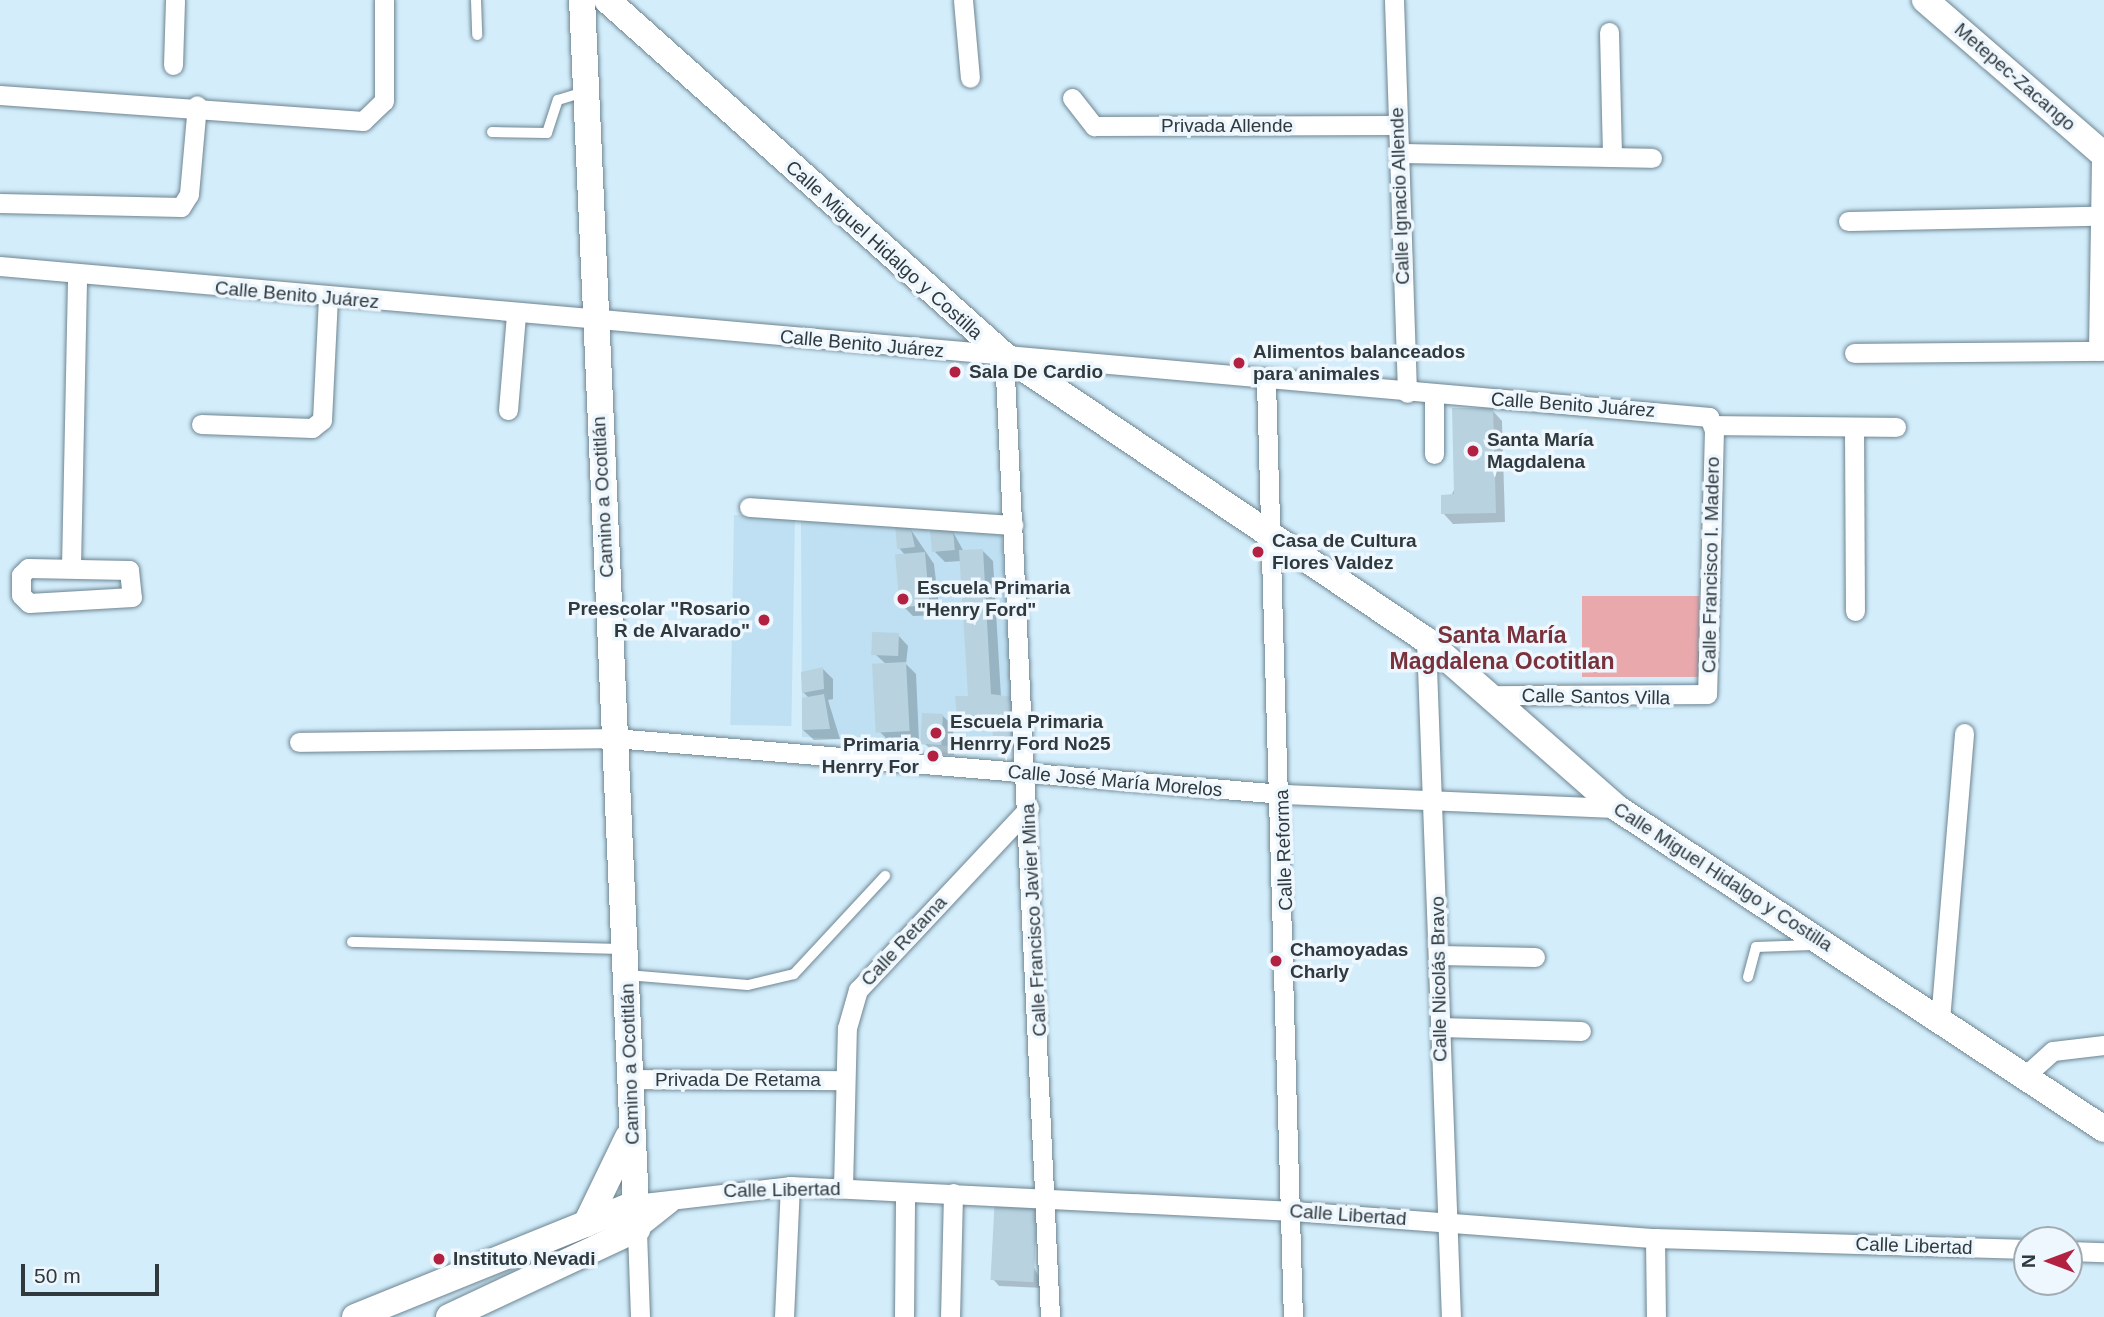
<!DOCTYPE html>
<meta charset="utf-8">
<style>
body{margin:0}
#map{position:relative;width:2104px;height:1317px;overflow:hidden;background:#d3edfb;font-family:Helvetica,sans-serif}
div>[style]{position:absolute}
.built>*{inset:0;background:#bfe0f2;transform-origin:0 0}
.green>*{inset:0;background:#e9a8ac;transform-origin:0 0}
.shadow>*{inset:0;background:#0003}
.building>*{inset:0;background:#b8d2e0;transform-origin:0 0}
.roads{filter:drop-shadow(0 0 2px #6e8592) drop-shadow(0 0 2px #6e8592)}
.lane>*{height:10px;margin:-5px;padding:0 5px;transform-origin:5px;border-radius:5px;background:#fff}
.street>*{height:19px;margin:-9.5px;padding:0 9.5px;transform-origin:9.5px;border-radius:9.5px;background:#fff}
.secondary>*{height:26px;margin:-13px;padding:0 13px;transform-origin:13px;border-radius:13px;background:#fff}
.dots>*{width:19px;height:19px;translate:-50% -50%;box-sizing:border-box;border:4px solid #edf7fd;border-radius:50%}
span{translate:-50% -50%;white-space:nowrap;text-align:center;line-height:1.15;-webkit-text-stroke:7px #edf7fd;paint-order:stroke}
.street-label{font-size:19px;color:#2f393e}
.poi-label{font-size:19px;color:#2f393e;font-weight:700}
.left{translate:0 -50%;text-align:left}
.right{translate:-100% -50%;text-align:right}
.quarter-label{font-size:23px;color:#79323b;font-weight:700}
.north{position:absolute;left:2013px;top:1226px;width:70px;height:70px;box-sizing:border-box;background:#edf7fd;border:2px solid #a1abb1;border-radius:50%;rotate:270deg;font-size:19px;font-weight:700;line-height:28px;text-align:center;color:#2f393e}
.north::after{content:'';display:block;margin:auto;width:24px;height:32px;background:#b32142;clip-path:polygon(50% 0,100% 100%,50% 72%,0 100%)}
.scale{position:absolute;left:21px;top:1264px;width:138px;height:32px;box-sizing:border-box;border:4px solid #2f393e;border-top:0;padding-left:9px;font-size:21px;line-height:24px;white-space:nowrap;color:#2f393e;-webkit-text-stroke:5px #edf7fd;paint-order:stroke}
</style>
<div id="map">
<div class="built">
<i style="left:734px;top:515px;width:61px;height:210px;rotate:1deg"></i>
<i style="clip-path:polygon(801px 518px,1001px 527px,1015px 750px,802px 737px)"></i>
</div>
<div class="green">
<i style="left:1582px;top:596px;width:117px;height:81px"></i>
</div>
<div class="shadow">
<i style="clip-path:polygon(1492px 410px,1502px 421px,1505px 522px,1453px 524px,1443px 513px)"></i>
<i style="clip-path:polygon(909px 527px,934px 564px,940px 615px,913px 616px,902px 605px,906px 556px,899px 548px)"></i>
<i style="clip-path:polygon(952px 530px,964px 552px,982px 550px,993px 561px,1001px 697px,1024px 749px,1005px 746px,994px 725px,969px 726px,958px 715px,970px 698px,961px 561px,945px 562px,935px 552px)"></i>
<i style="clip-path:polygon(898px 635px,908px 646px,906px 664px,916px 674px,919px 741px,889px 741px,878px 730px,886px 664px,875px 654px)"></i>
<i style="clip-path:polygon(823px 669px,833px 679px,833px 699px,828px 700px,840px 739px,814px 740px,803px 730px,809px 698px,803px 692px)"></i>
<i style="clip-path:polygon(942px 715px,953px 726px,954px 755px,936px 754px,925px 744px)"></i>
<i style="clip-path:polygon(996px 1197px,1045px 1288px,999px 1286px,993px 1279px)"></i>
</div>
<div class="building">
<i style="clip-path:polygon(1452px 408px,1493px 408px,1496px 513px,1441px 514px,1441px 495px,1454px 494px)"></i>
<i style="clip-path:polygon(895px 524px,910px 525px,915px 547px,897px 549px)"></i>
<i style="left:953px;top:529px;width:21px;height:23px;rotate:85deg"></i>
<i style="clip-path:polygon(983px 549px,991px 694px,1012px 697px,1014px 740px,993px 737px,991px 715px,957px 716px,955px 696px,968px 696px,959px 550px)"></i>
<i style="left:925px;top:552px;width:53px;height:30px;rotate:85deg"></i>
<i style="left:872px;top:632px;width:27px;height:23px;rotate:2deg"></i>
<i style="left:906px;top:662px;width:69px;height:34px;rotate:87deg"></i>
<i style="clip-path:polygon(823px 667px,824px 689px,802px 693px,801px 672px)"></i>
<i style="clip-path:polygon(824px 694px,830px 729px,802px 730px,802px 698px)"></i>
<i style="left:922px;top:713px;width:21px;height:31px;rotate:3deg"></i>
<i style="left:995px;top:1195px;width:43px;height:85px;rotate:3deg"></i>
</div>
<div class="roads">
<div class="lane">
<i style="left:476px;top:0;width:35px;rotate:88deg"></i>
<i style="left:492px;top:132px;width:55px;rotate:1deg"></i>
<i style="left:547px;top:133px;width:35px;rotate:-72deg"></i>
<i style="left:558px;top:100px;width:28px;rotate:-17deg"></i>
<i style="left:352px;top:942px;width:273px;rotate:1.5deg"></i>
<i style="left:627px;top:975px;width:121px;rotate:4.7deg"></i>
<i style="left:748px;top:985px;width:47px;rotate:-13.4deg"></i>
<i style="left:794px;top:974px;width:134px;rotate:-47.1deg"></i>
<i style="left:1748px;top:977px;width:31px;rotate:-75deg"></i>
<i style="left:1756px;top:947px;width:56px;rotate:-2deg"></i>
</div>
<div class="street">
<i style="left:963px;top:0;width:78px;rotate:84.9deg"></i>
<i style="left:1394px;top:0;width:393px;rotate:88.1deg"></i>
<i style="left:1609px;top:32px;width:125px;rotate:88.6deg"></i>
<i style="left:173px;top:65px;width:65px;rotate:-88.2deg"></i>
<i style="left:0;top:95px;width:364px;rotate:4.1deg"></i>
<i style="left:363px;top:121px;width:29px;rotate:-44deg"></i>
<i style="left:384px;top:101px;width:101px;rotate:-90deg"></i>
<i style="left:1072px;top:98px;width:36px;rotate:52deg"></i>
<i style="left:1094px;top:126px;width:303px;rotate:-0.2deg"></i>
<i style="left:1399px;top:153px;width:253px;rotate:1.1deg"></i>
<i style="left:0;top:203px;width:181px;rotate:1.3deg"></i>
<i style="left:181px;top:207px;width:15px;rotate:-58deg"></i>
<i style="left:189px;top:194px;width:89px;rotate:-84.9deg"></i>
<i style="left:1848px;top:221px;width:249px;rotate:-1.2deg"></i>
<i style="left:0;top:266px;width:1716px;rotate:5.05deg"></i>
<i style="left:1709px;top:417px;width:14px;rotate:69deg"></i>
<i style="left:1714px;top:430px;width:264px;rotate:91.5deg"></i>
<i style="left:1707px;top:694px;width:218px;rotate:179.7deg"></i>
<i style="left:2098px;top:351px;width:199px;rotate:-89.1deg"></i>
<i style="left:1854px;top:353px;width:250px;rotate:-0.5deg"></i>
<i style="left:1004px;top:355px;width:963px;rotate:87.26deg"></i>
<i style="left:1266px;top:382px;width:935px;rotate:88.35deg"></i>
<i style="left:1434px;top:395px;width:59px;rotate:90deg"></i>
<i style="left:508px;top:410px;width:95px;rotate:-85.2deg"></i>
<i style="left:201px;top:424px;width:111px;rotate:2.1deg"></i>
<i style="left:312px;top:428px;width:13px;rotate:-39deg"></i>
<i style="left:322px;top:420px;width:122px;rotate:-87.2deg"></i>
<i style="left:1714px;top:425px;width:182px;rotate:0.6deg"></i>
<i style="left:1854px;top:427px;width:184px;rotate:89.7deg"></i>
<i style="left:749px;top:507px;width:265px;rotate:3.9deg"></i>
<i style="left:71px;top:567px;width:293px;rotate:-88.8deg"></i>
<i style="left:28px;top:568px;width:101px;rotate:1.1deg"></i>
<i style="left:129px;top:570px;width:27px;rotate:84deg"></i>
<i style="left:132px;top:597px;width:103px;rotate:176.7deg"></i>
<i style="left:29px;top:603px;width:11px;rotate:-135deg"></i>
<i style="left:21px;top:595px;width:20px;rotate:-90deg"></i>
<i style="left:21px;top:575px;width:10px;rotate:-45deg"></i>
<i style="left:1426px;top:640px;width:677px;rotate:87.89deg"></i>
<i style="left:299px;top:742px;width:315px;rotate:-0.7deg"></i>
<i style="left:614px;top:738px;width:670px;rotate:4.79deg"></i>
<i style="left:1282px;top:794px;width:335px;rotate:2.4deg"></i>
<i style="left:1439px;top:955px;width:96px;rotate:1.2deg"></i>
<i style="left:1940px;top:1020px;width:288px;rotate:-85.2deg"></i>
<i style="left:1440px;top:1027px;width:141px;rotate:1.6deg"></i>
<i style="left:2026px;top:1075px;width:36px;rotate:-42deg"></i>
<i style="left:2053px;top:1051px;width:51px;rotate:-6.7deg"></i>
<i style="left:632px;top:1079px;width:213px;rotate:0.3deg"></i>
<i style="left:843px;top:1188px;width:160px;rotate:-88.6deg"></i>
<i style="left:847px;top:1028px;width:40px;rotate:-74deg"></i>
<i style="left:858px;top:990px;width:250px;rotate:-46.8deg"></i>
<i style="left:635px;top:1204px;width:156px;rotate:-6.6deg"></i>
<i style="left:790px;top:1186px;width:504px;rotate:2.85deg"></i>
<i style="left:1293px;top:1211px;width:363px;rotate:4.3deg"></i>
<i style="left:1655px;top:1238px;width:372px;rotate:1.7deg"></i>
<i style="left:1655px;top:1238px;width:79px;rotate:89.3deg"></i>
<i style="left:2069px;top:1251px;width:35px;rotate:2deg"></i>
<i style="left:640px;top:1317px;width:88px;rotate:-92deg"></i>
<i style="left:637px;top:1229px;width:43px;rotate:-38.5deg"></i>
<i style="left:784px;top:1317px;width:131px;rotate:-87.4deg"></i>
<i style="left:904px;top:1317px;width:125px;rotate:-89.5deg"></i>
<i style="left:950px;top:1317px;width:124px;rotate:-88.6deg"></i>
</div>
<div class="secondary">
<i style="left:607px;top:0;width:533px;rotate:41.8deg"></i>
<i style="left:1004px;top:355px;width:509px;rotate:34.03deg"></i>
<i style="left:1426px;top:640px;width:254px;rotate:41.3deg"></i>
<i style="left:1617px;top:808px;width:583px;rotate:33.39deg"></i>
<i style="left:1925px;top:0;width:237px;rotate:40.9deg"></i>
<i style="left:586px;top:1224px;width:97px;rotate:-64.2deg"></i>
<i style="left:355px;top:1317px;width:302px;rotate:-22deg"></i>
<i style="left:449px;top:1317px;width:208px;rotate:-25.1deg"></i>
<i style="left:637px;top:1229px;width:1230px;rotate:-92.56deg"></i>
</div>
</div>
<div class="dots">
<i style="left:1239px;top:363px;background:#b32142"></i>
<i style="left:955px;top:372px;background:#b32142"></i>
<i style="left:1473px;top:451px;background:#b32142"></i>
<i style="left:1258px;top:552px;background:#b32142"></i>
<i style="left:903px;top:599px;background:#b32142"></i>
<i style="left:764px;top:620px;background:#b32142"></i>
<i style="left:936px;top:733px;background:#b32142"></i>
<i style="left:933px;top:756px;background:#b32142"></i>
<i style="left:1276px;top:961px;background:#b32142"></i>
<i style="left:439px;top:1259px;background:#b32142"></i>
</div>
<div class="street-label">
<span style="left:2015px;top:77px;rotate:41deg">Metepec-Zacango</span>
<span style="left:1227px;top:126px">Privada Allende</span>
<span style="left:1400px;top:196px;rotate:-92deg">Calle Ignacio Allende</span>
<span style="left:884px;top:250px;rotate:42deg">Calle Miguel Hidalgo y Costilla</span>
<span style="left:297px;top:295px;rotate:5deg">Calle Benito Juárez</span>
<span style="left:862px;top:344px;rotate:5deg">Calle Benito Juárez</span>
<span style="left:1573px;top:405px;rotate:4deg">Calle Benito Juárez</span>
<span style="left:603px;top:497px;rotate:-93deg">Camino a Ocotitlán</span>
<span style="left:1711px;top:565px;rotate:-89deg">Calle Francisco I. Madero</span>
<span style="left:1596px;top:697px;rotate:1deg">Calle Santos Villa</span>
<span style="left:1115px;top:781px;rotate:5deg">Calle José María Morelos</span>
<span style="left:1284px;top:850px;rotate:-92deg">Calle Reforma</span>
<span style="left:1723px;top:877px;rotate:33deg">Calle Miguel Hidalgo y Costilla</span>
<span style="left:1034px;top:920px;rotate:-93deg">Calle Francisco Javier Mina</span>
<span style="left:904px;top:941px;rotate:-47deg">Calle Retama</span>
<span style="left:1439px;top:979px;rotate:-91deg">Calle Nicolás Bravo</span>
<span style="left:630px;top:1064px;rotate:-92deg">Camino a Ocotitlán</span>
<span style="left:738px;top:1080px">Privada De Retama</span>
<span style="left:782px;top:1190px;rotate:-1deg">Calle Libertad</span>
<span style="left:1348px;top:1215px;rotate:4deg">Calle Libertad</span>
<span style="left:1914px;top:1246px;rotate:2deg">Calle Libertad</span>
</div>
<div class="poi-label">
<span class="left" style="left:1253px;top:363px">Alimentos balanceados<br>para animales</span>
<span class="left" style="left:969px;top:372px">Sala De Cardio</span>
<span class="left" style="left:1487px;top:451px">Santa María<br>Magdalena</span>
<span class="left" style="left:1272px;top:552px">Casa de Cultura<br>Flores Valdez</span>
<span class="left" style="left:917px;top:599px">Escuela Primaria<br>"Henry Ford"</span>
<span class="right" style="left:750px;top:620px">Preescolar "Rosario<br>R de Alvarado"</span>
<span class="left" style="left:950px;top:733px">Escuela Primaria<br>Henrry Ford No25</span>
<span class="right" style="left:919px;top:756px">Primaria<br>Henrry For</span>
<span class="left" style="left:1290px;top:961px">Chamoyadas<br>Charly</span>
<span class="left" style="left:453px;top:1259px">Instituto Nevadi</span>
</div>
<div class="quarter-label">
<span style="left:1502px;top:648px">Santa María<br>Magdalena Ocotitlan</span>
</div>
<div class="north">N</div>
<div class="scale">50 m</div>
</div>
